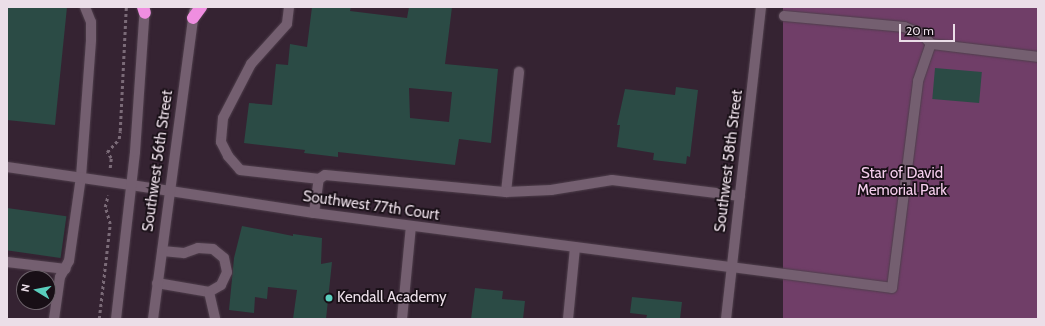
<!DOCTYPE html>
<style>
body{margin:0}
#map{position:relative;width:1045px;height:326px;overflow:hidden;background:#352332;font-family:Cabin,sans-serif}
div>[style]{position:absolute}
.green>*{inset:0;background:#703e68;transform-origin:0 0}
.building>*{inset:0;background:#2b4b45;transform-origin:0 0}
.path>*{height:2.5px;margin-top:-1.25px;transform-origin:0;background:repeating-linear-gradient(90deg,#7b6b78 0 3px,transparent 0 6px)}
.roads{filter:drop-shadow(0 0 1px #4e3e4b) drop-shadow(0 0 1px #4e3e4b)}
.service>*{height:10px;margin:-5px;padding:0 5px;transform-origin:5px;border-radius:5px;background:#745f70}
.minor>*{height:10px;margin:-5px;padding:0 5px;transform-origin:5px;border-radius:5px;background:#745f70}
.tertiary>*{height:10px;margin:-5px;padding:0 5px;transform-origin:5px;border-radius:5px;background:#745f70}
.secondary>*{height:10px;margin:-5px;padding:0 5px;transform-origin:5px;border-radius:5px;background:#745f70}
.motorway>*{height:12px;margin:-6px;padding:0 6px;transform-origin:6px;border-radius:6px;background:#ef8ee0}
.dots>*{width:11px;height:11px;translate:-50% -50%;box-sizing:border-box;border:2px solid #180f16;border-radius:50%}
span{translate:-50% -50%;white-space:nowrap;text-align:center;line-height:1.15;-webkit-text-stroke:3.5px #180f16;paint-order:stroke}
.street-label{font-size:15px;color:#ebdee8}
.park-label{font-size:15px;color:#f4cdec}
.poi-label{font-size:15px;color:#ebdee8}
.left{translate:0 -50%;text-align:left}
.frame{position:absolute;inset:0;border:8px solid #ebdee8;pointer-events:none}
.north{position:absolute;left:16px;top:270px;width:40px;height:40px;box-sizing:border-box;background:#180f16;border:1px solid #6c626a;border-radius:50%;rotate:280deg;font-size:11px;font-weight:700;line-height:16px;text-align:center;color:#ebdee8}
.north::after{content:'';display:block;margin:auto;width:14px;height:18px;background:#5acebd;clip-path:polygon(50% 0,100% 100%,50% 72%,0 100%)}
.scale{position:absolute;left:899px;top:24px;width:56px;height:18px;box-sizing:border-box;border:2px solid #ebdee8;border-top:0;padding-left:5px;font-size:12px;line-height:14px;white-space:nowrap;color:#ebdee8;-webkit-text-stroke:3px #180f16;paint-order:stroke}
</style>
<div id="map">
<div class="green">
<i style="left:783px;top:7px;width:255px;height:314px"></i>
</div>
<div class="building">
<i style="clip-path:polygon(7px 7px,67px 7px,55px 125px,7px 120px)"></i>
<i style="clip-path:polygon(evenodd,312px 7px,351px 7px,350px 11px,407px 18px,409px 7px,452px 7px,445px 64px,498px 69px,491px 143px,459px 139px,455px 165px,338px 152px,338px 157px,304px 153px,305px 150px,244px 143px,249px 103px,272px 105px,276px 64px,288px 65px,290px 44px,307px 47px,312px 7px,409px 88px,452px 92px,449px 122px,410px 118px,409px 88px)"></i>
<i style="left:935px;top:68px;width:47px;height:31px;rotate:5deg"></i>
<i style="clip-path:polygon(676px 87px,698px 90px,690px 157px,687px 156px,686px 164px,653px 160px,654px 153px,617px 147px,620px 125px,617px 125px,625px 89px,675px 95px)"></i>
<i style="left:7px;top:208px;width:60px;height:42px;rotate:8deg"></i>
<i style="clip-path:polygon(242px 226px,293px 236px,293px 234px,322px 238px,321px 264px,332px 262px,326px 319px,293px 319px,297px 290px,268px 287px,267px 299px,255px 297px,254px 313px,229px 310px,234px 258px)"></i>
<i style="clip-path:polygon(475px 288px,503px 291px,502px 299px,525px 301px,523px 319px,471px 319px)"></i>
<i style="clip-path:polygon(632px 297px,682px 302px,680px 319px,646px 319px,647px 315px,630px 313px)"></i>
</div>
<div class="path">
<i style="left:110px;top:168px;width:10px;rotate:-84deg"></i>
<i style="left:111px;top:158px;width:7px;rotate:-124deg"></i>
<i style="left:107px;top:152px;width:18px;rotate:-47deg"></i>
<i style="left:119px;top:139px;width:8px;rotate:-83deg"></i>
<i style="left:120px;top:131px;width:124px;rotate:-87.2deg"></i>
<i style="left:99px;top:319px;width:96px;rotate:-83.4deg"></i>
<i style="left:110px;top:224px;width:18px;rotate:-106deg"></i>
<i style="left:105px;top:207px;width:12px;rotate:-76deg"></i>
</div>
<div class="roads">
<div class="service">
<i style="left:289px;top:7px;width:17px;rotate:97deg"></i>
<i style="left:287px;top:24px;width:54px;rotate:132deg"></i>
<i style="left:251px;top:64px;width:61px;rotate:117.4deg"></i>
<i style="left:223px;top:118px;width:24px;rotate:95deg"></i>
<i style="left:221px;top:142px;width:16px;rotate:63deg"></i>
<i style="left:228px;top:156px;width:18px;rotate:49deg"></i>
<i style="left:240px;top:170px;width:80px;rotate:6.5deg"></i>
<i style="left:784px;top:16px;width:121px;rotate:5.2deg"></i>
<i style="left:904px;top:27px;width:19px;rotate:21deg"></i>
<i style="left:922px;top:34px;width:13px;rotate:48deg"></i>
<i style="left:506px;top:192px;width:121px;rotate:-83.8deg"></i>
<i style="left:314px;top:213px;width:34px;rotate:-82deg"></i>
<i style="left:319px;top:179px;width:7px;rotate:-34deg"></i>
<i style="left:325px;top:175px;width:182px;rotate:5.4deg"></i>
<i style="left:506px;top:192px;width:45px;rotate:-2.5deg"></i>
<i style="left:551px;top:190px;width:62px;rotate:-9.3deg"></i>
<i style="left:612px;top:180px;width:129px;rotate:7.1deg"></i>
<i style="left:7px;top:262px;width:59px;rotate:6.8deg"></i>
<i style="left:731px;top:267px;width:162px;rotate:7.4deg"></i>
<i style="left:892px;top:288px;width:209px;rotate:-82.8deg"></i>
<i style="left:918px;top:81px;width:39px;rotate:-71deg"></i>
<i style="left:931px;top:44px;width:108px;rotate:6.9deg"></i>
<i style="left:157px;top:283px;width:53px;rotate:9.8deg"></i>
<i style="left:209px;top:292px;width:14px;rotate:-30deg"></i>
<i style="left:221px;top:285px;width:14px;rotate:-65deg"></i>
<i style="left:227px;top:272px;width:14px;rotate:-102deg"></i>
<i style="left:224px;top:258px;width:14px;rotate:-141deg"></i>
<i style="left:213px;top:249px;width:15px;rotate:-176deg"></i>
<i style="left:198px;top:248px;width:15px;rotate:160deg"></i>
<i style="left:184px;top:253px;width:22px;rotate:-175deg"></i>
<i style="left:209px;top:292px;width:28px;rotate:77deg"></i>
<i style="left:54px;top:319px;width:42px;rotate:-81.9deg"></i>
<i style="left:60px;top:277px;width:18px;rotate:-61deg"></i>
<i style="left:69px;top:261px;width:85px;rotate:-81.9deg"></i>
<i style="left:81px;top:177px;width:137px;rotate:-85.8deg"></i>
<i style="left:91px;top:40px;width:18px;rotate:-90deg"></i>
<i style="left:91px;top:22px;width:16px;rotate:-112deg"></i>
<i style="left:402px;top:319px;width:93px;rotate:-84.5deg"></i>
</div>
<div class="minor">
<i style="left:7px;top:167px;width:125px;rotate:8.3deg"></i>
<i style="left:568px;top:319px;width:72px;rotate:-84.4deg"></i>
</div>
<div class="tertiary">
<i style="left:131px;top:185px;width:185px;rotate:8.7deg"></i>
<i style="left:314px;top:213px;width:420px;rotate:7.4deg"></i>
<i style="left:726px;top:319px;width:314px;rotate:-83.6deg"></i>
</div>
<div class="secondary">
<i style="left:116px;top:319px;width:168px;rotate:-83.5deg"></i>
<i style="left:135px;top:152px;width:145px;rotate:-86.1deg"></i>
<i style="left:153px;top:319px;width:310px;rotate:-82.4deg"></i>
</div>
<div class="motorway">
<i style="left:143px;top:7px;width:6px;rotate:72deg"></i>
<i style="left:193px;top:18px;width:14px;rotate:-54deg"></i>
</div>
</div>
<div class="dots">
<i style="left:329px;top:298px;background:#5acebd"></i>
</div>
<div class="street-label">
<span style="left:158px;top:161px;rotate:-82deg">Southwest 56th Street</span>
<span style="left:729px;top:161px;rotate:-83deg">Southwest 58th Street</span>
<span style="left:371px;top:206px;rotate:8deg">Southwest 77th Court</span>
</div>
<div class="park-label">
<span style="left:902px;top:182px">Star of David<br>Memorial Park</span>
</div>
<div class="poi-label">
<span class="left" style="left:337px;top:298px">Kendall Academy</span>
</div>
<div class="frame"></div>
<div class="north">N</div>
<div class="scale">20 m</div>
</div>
